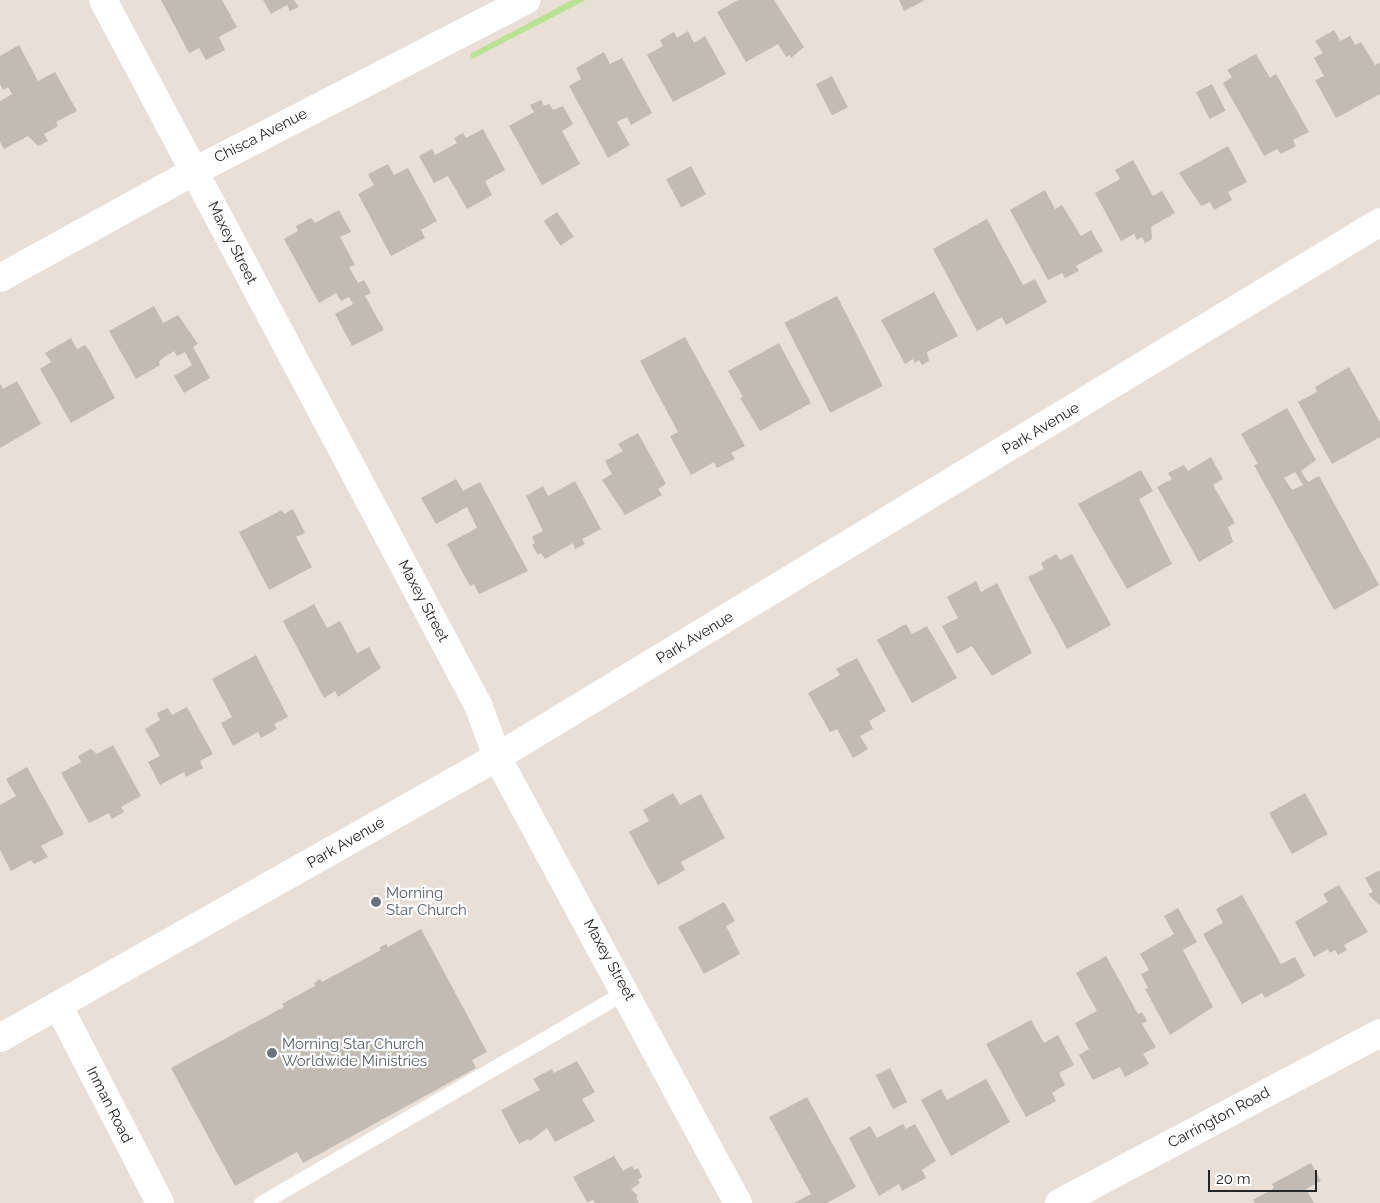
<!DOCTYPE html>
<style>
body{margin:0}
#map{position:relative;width:1380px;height:1203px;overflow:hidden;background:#eadfd7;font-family:Raleway,sans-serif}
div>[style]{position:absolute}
.green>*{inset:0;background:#b8e391}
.building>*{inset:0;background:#c1bbb3;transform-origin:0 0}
.lane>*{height:15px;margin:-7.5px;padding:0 7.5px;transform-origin:7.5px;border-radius:7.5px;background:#fff}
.street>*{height:28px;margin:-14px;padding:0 14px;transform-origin:14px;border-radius:14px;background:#fff}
.secondary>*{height:28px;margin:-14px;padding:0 14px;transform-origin:14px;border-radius:14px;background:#fff}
.dots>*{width:14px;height:14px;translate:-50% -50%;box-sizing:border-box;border:2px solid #fff;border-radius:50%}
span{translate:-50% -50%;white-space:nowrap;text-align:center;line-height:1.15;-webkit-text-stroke:4.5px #fff;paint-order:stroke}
.street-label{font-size:15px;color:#262626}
.worship-label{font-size:15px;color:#5b616d}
.left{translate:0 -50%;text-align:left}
.scale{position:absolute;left:1208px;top:1170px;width:109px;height:22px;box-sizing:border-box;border:2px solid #262626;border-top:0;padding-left:6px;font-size:15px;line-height:18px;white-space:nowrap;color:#262626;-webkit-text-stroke:4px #fff;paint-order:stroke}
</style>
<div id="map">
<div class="green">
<i style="clip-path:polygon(572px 0,586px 0,472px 59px,470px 54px)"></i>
</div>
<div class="building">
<i style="clip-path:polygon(161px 0,222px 0,237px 27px,219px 37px,225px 50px,206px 60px,199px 48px,189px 53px)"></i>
<i style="clip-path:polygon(263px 0,294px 0,299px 7px,290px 11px,287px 5px,271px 14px)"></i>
<i style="clip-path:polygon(738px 0,774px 0,804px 47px,791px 58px,790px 55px,786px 57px,778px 44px,746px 62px,717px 12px)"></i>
<i style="clip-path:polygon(899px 0,925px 0,904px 11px)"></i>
<i style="clip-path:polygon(1334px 30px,1340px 41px,1350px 36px,1355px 45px,1361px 42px,1375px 65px,1380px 62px,1380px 94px,1336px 118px,1315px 80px,1324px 76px,1314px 58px,1323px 53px,1315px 41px)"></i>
<i style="clip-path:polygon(688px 31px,694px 43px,705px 36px,726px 74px,673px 102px,647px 55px,663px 46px,660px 40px,674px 32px,677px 38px)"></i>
<i style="clip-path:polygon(19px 45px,38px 81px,55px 72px,77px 111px,56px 122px,58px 126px,44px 134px,48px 141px,38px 146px,28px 136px,4px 149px,0 142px,0 101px,12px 94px,8px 87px,3px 90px,0 84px,0 56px)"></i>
<i style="clip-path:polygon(604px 52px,610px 64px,622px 58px,652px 113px,631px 125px,627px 117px,617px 122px,630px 145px,608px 158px,569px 86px,581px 79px,576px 68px)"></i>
<i style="clip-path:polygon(1256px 54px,1270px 78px,1276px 74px,1309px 132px,1293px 140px,1296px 146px,1281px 154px,1277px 149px,1264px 156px,1223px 83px,1232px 77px,1227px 70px)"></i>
<i style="left:832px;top:76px;width:35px;height:18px;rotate:63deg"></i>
<i style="left:1212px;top:84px;width:30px;height:18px;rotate:63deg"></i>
<i style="clip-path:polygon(541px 100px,544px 106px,549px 104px,553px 110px,563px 106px,573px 124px,562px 131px,580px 164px,542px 185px,509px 126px,534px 112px,530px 105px)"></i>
<i style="clip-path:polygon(483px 129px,505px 170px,485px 181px,492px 195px,467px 209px,448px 176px,434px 183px,419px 156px,432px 149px,435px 155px,457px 143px,454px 138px,463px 133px,466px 138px)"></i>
<i style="clip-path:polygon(1228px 146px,1247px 182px,1228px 192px,1232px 200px,1214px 210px,1210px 202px,1201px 206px,1179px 173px)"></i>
<i style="clip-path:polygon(1133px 160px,1153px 196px,1162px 191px,1175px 213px,1151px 227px,1152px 239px,1145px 243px,1142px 237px,1137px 240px,1134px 234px,1121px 241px,1095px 193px,1120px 179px,1115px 170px)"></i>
<i style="clip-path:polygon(388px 164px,394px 175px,408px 168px,437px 221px,421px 230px,425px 238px,391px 256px,358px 194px,374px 185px,368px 174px)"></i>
<i style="left:691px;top:166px;width:32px;height:28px;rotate:62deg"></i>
<i style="clip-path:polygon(1045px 190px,1055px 209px,1062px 205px,1081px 236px,1091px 230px,1103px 251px,1076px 266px,1079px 271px,1065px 278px,1062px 273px,1048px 280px,1010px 210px)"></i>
<i style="clip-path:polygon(339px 210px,351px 232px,340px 237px,355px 265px,349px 267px,358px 283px,364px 280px,371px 293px,365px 296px,384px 330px,352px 346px,335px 314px,353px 304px,349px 297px,341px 301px,336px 293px,319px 303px,284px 239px,298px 231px,296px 226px,311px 218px,315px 223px)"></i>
<i style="left:557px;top:212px;width:30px;height:16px;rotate:56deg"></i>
<i style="clip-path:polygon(987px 219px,1023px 285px,1035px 279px,1047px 302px,1006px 325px,1002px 317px,977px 331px,933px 249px)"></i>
<i style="clip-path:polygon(934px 292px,958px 336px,927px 352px,929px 361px,922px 365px,919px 360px,915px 363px,913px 359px,905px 364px,881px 320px)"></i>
<i style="left:837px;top:296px;width:101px;height:59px;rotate:63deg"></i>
<i style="clip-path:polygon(154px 306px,163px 323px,178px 315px,198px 344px,193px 347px,210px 378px,184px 393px,174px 376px,192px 365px,185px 352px,177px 356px,174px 351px,163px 358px,159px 362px,160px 365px,136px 379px,109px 331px)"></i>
<i style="clip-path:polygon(685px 337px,745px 446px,731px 453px,735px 459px,717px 468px,714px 462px,691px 475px,670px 436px,678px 432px,640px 361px)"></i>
<i style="clip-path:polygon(71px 338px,77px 349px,85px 345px,89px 350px,115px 398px,71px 423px,40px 369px,51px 362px,45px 353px)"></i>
<i style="clip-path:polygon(779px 343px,811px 403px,760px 431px,740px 398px,743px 397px,728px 371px)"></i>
<i style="clip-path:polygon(1349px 367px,1380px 422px,1380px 437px,1332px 464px,1298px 402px,1317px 392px,1315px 387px)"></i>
<i style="clip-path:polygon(17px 381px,41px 424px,0 448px,0 384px,3px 389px)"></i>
<i style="clip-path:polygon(evenodd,1287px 408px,1316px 460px,1301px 471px,1308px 482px,1319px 476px,1379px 585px,1334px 610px,1254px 465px,1258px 464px,1241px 434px,1287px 408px,1295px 472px,1303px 485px,1292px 490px,1284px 478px,1295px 472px)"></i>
<i style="clip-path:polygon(638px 433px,666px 484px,658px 489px,662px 495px,625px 515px,602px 480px,612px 474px,605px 461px,623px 451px,618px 444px)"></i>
<i style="clip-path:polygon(1211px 457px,1223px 479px,1213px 485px,1235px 523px,1228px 527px,1233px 542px,1199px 562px,1157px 487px,1172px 479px,1168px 473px,1184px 465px,1188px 471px)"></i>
<i style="clip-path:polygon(1141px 470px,1153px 491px,1139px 499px,1172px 564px,1127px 589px,1078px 504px)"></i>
<i style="clip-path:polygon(456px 479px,463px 491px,480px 482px,528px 571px,479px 594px,474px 584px,470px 586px,447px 544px,477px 528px,467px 507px,436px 524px,421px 498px)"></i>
<i style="clip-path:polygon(575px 481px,601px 529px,582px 539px,585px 544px,575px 549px,573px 543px,545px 559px,541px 553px,538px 555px,532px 545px,535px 543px,532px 537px,543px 531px,526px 496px,543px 486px,548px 496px)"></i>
<i style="clip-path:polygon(293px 509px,305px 533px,296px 537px,312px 567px,269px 590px,239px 532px,282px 510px,284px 514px)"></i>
<i style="clip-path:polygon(1056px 554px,1060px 560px,1072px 554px,1111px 625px,1067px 649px,1028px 577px,1044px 569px,1041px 563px)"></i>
<i style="clip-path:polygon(976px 581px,981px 592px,997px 583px,1032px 653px,992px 676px,972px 646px,957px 654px,942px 626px,958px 618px,947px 597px)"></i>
<i style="clip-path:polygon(314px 604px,327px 628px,340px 621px,357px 653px,369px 647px,381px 668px,338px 697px,335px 691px,324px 698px,283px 621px)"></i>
<i style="clip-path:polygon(906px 624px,912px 634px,927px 626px,957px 678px,912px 703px,877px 640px)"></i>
<i style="clip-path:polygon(256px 655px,288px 717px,274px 724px,277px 729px,261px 738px,258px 732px,233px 746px,221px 723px,232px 717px,212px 679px)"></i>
<i style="clip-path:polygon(857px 658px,886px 711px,869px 721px,873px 729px,860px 736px,868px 749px,853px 758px,837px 729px,830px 732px,808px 693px,840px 675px,836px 669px)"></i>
<i style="clip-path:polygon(187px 707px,213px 754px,200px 761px,203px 768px,186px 777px,184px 772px,160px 785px,148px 762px,160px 756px,145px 729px,160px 720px,157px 713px,168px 708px,172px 715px)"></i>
<i style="clip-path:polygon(113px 745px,141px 796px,121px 807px,124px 812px,112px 819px,109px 813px,89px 823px,61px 773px,81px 762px,78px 756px,91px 749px,97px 754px)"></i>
<i style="clip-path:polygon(27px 767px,64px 834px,41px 846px,48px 857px,34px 864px,31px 860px,11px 871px,0 850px,0 805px,16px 796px,6px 779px)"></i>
<i style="clip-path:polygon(673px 793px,680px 805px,701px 794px,725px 838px,681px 862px,685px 870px,658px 885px,629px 832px,649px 821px,643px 810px)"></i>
<i style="left:1305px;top:793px;width:47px;height:41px;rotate:61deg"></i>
<i style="clip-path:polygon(1380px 870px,1380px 906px,1368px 894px,1373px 892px,1365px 878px)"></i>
<i style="clip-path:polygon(1339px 885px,1368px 932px,1344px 945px,1347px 950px,1338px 955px,1335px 950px,1330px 953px,1328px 949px,1314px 957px,1295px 922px,1328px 902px,1323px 894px)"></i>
<i style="clip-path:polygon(1242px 895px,1281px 964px,1295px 957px,1305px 976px,1265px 998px,1262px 993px,1242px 1004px,1203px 934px,1223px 923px,1216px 909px)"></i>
<i style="clip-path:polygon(724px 902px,735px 921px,726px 926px,740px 954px,704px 974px,678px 927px)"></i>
<i style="clip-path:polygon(1178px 908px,1197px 942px,1183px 950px,1213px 1007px,1170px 1035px,1145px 989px,1148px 988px,1141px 974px,1149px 970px,1140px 954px,1174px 934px,1164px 916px)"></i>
<i style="clip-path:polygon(421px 929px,487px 1052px,472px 1060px,476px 1068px,303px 1163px,297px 1152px,235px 1186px,171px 1068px,284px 1007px,282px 1004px,315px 986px,314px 983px,320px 979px,322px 982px,381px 950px,379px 948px,386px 944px,388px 947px)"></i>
<i style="clip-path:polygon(1106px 956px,1138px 1014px,1142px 1012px,1147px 1021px,1142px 1024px,1156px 1047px,1143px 1054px,1149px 1064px,1125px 1077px,1120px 1067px,1093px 1080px,1079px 1055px,1089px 1049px,1075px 1023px,1097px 1011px,1076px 973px)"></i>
<i style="clip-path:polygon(1031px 1020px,1044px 1043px,1058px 1035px,1074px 1065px,1059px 1073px,1065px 1085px,1052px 1093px,1056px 1101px,1026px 1117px,986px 1044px)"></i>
<i style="clip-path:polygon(577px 1061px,595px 1092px,582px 1099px,595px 1121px,555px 1142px,547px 1128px,530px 1141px,528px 1139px,519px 1144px,501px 1110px,540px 1090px,533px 1079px,552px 1069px,554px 1073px)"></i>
<i style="left:890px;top:1068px;width:38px;height:16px;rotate:63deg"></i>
<i style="clip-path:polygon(986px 1079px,1010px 1122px,951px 1156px,921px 1100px,941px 1089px,947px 1100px)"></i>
<i style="clip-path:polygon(807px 1097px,856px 1187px,827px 1203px,794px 1203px,811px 1194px,769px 1117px)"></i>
<i style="clip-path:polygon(903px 1124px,906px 1129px,915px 1124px,936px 1161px,922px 1170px,926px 1178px,902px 1191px,899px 1184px,879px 1196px,849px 1138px,870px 1126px,877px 1138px)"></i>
<i style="clip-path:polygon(614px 1156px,623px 1171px,632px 1166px,634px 1170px,638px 1168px,642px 1177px,638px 1180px,640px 1183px,631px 1189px,638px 1196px,636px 1198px,639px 1203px,595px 1203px,593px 1200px,587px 1202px,573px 1177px)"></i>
<i style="clip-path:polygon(1311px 1163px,1321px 1181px,1306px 1189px,1314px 1203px,1255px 1203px,1253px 1200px,1274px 1188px,1272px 1184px)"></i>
</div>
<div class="lane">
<i style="left:261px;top:1203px;width:422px;rotate:-30.1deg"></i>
</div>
<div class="street">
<i style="left:103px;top:0;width:801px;rotate:61.99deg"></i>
<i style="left:479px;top:707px;width:53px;rotate:70.2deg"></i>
<i style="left:497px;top:757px;width:507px;rotate:61.62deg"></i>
<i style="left:0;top:278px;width:222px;rotate:-28.8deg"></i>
<i style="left:195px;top:171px;width:373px;rotate:-27.3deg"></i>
<i style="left:59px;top:1007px;width:220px;rotate:62.7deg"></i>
<i style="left:1059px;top:1203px;width:363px;rotate:-27.9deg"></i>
</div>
<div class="secondary">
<i style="left:0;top:1038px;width:571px;rotate:-29.48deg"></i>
<i style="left:497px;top:757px;width:1032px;rotate:-31.21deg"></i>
</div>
<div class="dots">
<i style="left:376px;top:902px;background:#6b7280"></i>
<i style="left:272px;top:1053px;background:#6b7280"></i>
</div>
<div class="street-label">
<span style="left:261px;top:136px;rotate:-27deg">Chisca Avenue</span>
<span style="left:232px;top:243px;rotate:63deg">Maxey Street</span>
<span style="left:1041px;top:429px;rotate:-31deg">Park Avenue</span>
<span style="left:423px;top:601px;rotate:62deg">Maxey Street</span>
<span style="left:695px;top:638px;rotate:-31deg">Park Avenue</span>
<span style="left:346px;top:843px;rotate:-30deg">Park Avenue</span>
<span style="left:609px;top:960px;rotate:61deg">Maxey Street</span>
<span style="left:109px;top:1105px;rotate:63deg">Inman Road</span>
<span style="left:1219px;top:1118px;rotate:-28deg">Carrington Road</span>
</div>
<div class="worship-label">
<span class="left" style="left:386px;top:902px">Morning<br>Star Church</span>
<span class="left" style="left:282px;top:1053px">Morning Star Church<br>Worldwide Ministries</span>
</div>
<div class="scale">20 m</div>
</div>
